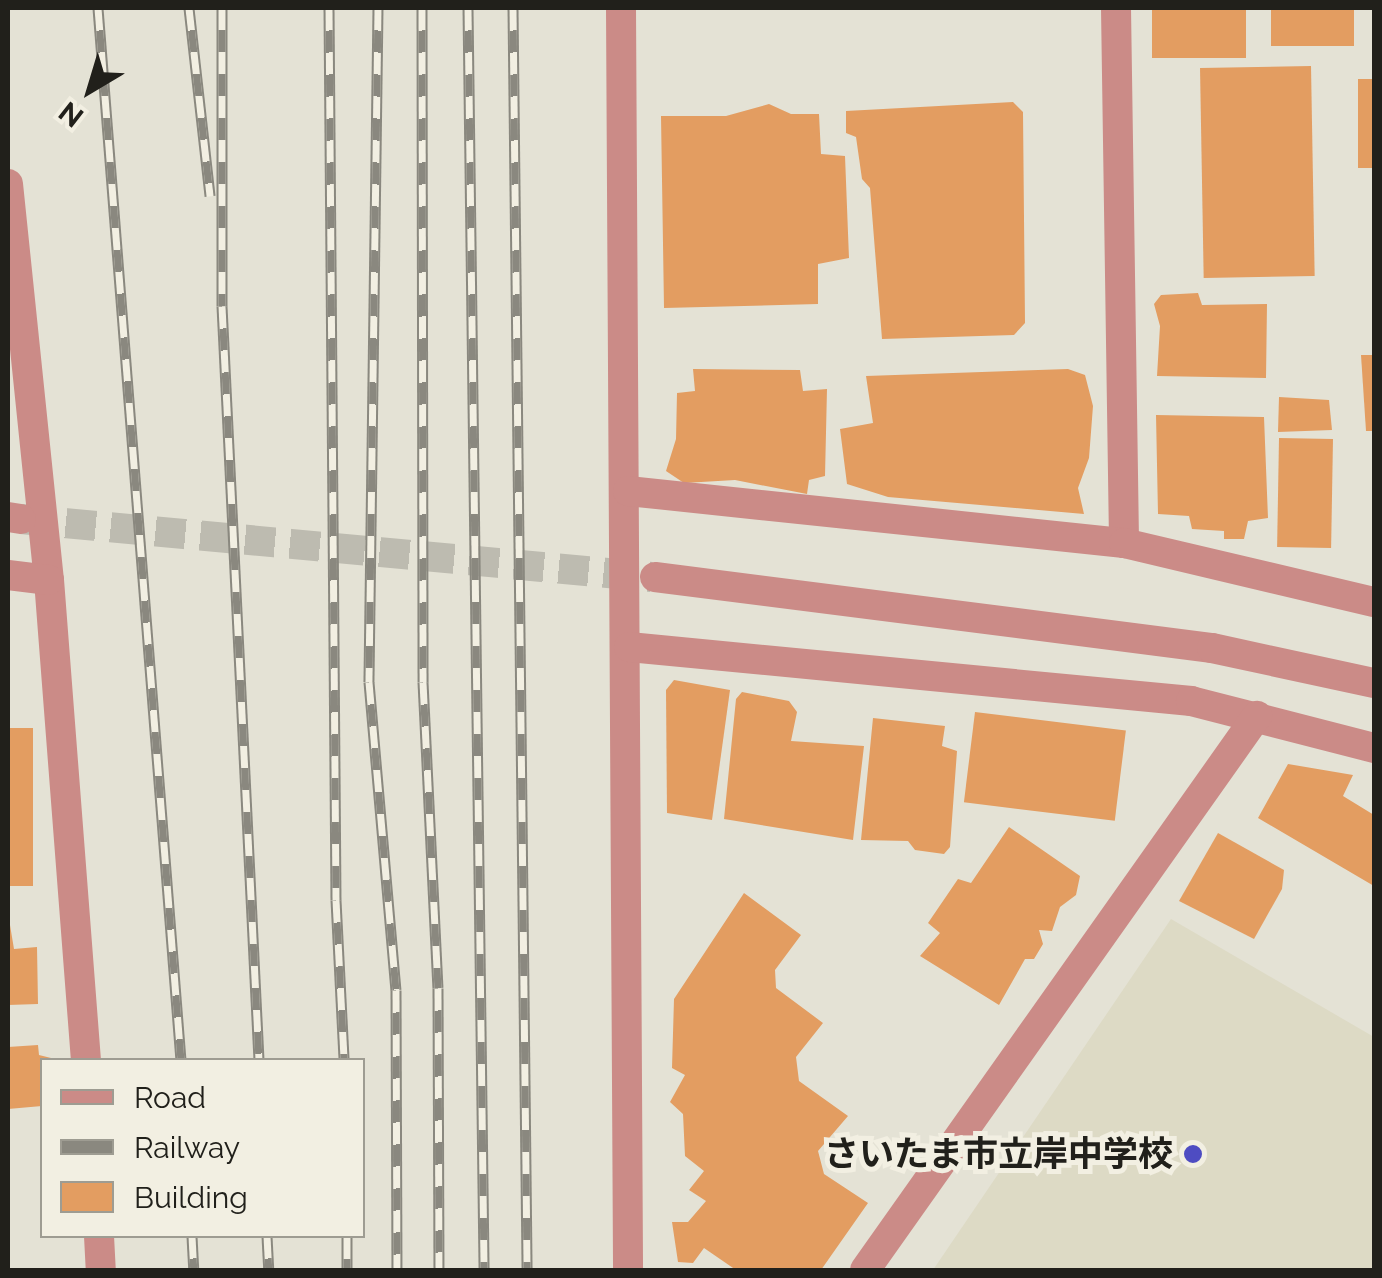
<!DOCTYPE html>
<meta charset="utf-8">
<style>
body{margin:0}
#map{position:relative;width:1382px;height:1278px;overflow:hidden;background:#e4e2d5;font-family:Raleway,"Noto Sans JP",sans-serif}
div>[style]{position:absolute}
.built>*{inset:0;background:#dddac5}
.building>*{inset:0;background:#e39d61;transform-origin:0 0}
.minor-tunnel>*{height:30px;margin-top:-15px;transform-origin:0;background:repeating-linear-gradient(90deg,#bdbbb0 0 30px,transparent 0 45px)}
.minor>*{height:30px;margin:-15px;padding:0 15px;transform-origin:15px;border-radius:15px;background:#cb8b87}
.rail>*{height:11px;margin-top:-5.5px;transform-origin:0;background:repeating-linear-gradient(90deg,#f2efe2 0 22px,#8a887f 0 44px);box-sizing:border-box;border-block:2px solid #8a887f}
.dots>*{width:28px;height:28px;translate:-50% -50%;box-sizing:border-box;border:5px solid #f2efe2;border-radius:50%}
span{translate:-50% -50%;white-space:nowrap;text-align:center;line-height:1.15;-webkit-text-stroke:10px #f2efe2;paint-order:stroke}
.poi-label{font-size:35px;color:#21201b;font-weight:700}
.right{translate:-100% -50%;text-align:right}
.frame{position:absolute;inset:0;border:10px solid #21201b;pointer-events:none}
.legend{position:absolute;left:40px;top:1058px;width:325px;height:180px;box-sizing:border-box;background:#f2efe2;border:2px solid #9e9c92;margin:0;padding:12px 18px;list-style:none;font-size:30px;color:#21201b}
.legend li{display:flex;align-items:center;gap:20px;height:50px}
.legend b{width:50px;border:2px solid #9e9c92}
.north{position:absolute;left:40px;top:40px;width:100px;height:100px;-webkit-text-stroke:8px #f2efe2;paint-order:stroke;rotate:218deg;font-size:28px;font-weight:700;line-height:40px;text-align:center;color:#21201b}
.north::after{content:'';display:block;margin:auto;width:35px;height:45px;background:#21201b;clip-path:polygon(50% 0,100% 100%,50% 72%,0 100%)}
</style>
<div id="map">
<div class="built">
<i style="clip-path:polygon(1171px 919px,1374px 1037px,1374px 1270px,933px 1270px)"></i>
</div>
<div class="building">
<i style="left:1152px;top:8px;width:94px;height:50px"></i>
<i style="left:1271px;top:8px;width:83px;height:38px"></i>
<i style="left:1311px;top:66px;width:210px;height:111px;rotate:89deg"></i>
<i style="left:1358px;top:79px;width:16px;height:89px"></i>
<i style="clip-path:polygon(1013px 102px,1023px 112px,1025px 323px,1014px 335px,882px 339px,870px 188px,862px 179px,856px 137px,846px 133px,846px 111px)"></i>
<i style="clip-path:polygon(769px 104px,791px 114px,819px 114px,821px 154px,845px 156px,849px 258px,818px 264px,818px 304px,664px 308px,661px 116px,726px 116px)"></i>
<i style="clip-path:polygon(1198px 293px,1202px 305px,1267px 304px,1266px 378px,1157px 376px,1160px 326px,1154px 304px,1161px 295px)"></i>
<i style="clip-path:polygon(1361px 355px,1374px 355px,1374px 431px,1366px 431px)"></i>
<i style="clip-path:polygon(693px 369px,800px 370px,803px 391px,827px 389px,825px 476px,809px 480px,807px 494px,735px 480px,684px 483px,666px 471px,676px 439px,677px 393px,695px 391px)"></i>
<i style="clip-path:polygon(1068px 369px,1085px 375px,1093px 406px,1089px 458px,1078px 488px,1084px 514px,888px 497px,847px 484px,840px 429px,873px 423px,866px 376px)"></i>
<i style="clip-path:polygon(1279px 397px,1329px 400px,1332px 430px,1278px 432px)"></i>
<i style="clip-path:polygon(1156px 415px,1264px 417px,1268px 518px,1248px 521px,1244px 539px,1224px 539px,1224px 531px,1192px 529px,1189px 516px,1158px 514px)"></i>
<i style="left:1333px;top:439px;width:109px;height:54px;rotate:91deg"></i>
<i style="clip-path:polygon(674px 680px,730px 690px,712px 820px,667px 813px,666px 690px)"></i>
<i style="clip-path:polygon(742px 692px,789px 701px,797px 712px,791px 741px,864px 746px,853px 840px,724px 819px,736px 699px)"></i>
<i style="left:975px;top:712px;width:152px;height:91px;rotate:7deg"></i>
<i style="clip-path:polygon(873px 718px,945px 726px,942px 746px,957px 751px,950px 847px,944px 854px,915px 850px,908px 841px,861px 840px)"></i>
<i style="left:8px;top:728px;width:25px;height:158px"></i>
<i style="clip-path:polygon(1288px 764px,1353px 775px,1343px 796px,1374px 815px,1374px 886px,1258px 818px)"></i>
<i style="clip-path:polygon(1009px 827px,1080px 876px,1076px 895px,1060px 907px,1052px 931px,1039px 930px,1043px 944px,1034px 959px,1025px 959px,999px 1005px,920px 956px,940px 933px,928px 923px,958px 879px,971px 883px)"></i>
<i style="clip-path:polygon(1218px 833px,1284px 870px,1282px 889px,1254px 939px,1179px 901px)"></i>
<i style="clip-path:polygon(744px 893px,801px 935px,775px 970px,776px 988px,823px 1023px,796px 1057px,799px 1081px,848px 1116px,818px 1151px,824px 1174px,868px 1203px,821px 1270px,736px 1270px,704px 1248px,693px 1263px,678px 1262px,672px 1222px,688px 1222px,706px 1201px,689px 1190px,704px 1171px,685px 1156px,683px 1114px,670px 1102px,685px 1075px,672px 1068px,674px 999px)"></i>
<i style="clip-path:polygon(8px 913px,14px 949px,37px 947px,38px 1004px,8px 1005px)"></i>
<i style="clip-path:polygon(38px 1045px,39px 1055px,55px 1059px,42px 1060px,42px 1106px,8px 1109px,8px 1047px)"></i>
</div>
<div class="minor-tunnel">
<i style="left:21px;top:519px;width:633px;rotate:5.26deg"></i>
</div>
<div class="minor">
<i style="left:621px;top:8px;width:1262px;rotate:89.68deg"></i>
<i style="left:1116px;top:8px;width:535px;rotate:89.14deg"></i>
<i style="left:8px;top:184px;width:398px;rotate:84.1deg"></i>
<i style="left:49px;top:580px;width:481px;rotate:85.6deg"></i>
<i style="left:628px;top:491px;width:499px;rotate:6deg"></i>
<i style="left:1124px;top:543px;width:257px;rotate:13.3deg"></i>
<i style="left:8px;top:517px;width:13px;rotate:9deg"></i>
<i style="left:8px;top:575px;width:41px;rotate:7deg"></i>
<i style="left:655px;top:577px;width:562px;rotate:7.26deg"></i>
<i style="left:1212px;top:648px;width:166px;rotate:12.2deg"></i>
<i style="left:629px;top:647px;width:565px;rotate:5.49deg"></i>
<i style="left:1191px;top:701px;width:189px;rotate:14.4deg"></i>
<i style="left:99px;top:1236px;width:34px;rotate:87deg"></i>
<i style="left:865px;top:1270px;width:679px;rotate:-54.72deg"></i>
</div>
<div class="rail">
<i style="left:98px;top:8px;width:1055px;rotate:85.49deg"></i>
<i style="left:189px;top:8px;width:189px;rotate:83.6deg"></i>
<i style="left:222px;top:8px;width:298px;rotate:90deg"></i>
<i style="left:222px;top:306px;width:755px;rotate:87.19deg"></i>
<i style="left:329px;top:8px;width:892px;rotate:89.55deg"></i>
<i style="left:336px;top:900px;width:160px;rotate:87.1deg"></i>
<i style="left:378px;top:8px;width:674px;rotate:90.77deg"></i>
<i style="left:369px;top:682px;width:309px;rotate:85deg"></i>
<i style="left:396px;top:990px;width:280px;rotate:89.8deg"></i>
<i style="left:422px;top:8px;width:674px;rotate:89.91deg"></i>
<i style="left:423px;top:682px;width:306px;rotate:87.2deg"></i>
<i style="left:438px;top:988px;width:282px;rotate:89.8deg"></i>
<i style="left:468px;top:8px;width:1262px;rotate:89.27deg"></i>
<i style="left:513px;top:8px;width:1262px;rotate:89.36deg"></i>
<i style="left:192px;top:1236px;width:34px;rotate:87deg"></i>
<i style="left:267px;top:1236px;width:34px;rotate:87deg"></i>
<i style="left:347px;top:1236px;width:34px;rotate:90deg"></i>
</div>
<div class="dots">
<i style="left:1193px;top:1154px;background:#4e4cc2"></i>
</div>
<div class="poi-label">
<span class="right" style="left:1173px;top:1154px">さいたま市立岸中学校</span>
</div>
<div class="frame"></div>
<ul class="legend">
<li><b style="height:12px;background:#cb8b87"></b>Road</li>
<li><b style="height:12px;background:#8a887f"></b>Railway</li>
<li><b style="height:28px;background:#e39d61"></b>Building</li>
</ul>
<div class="north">N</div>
</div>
